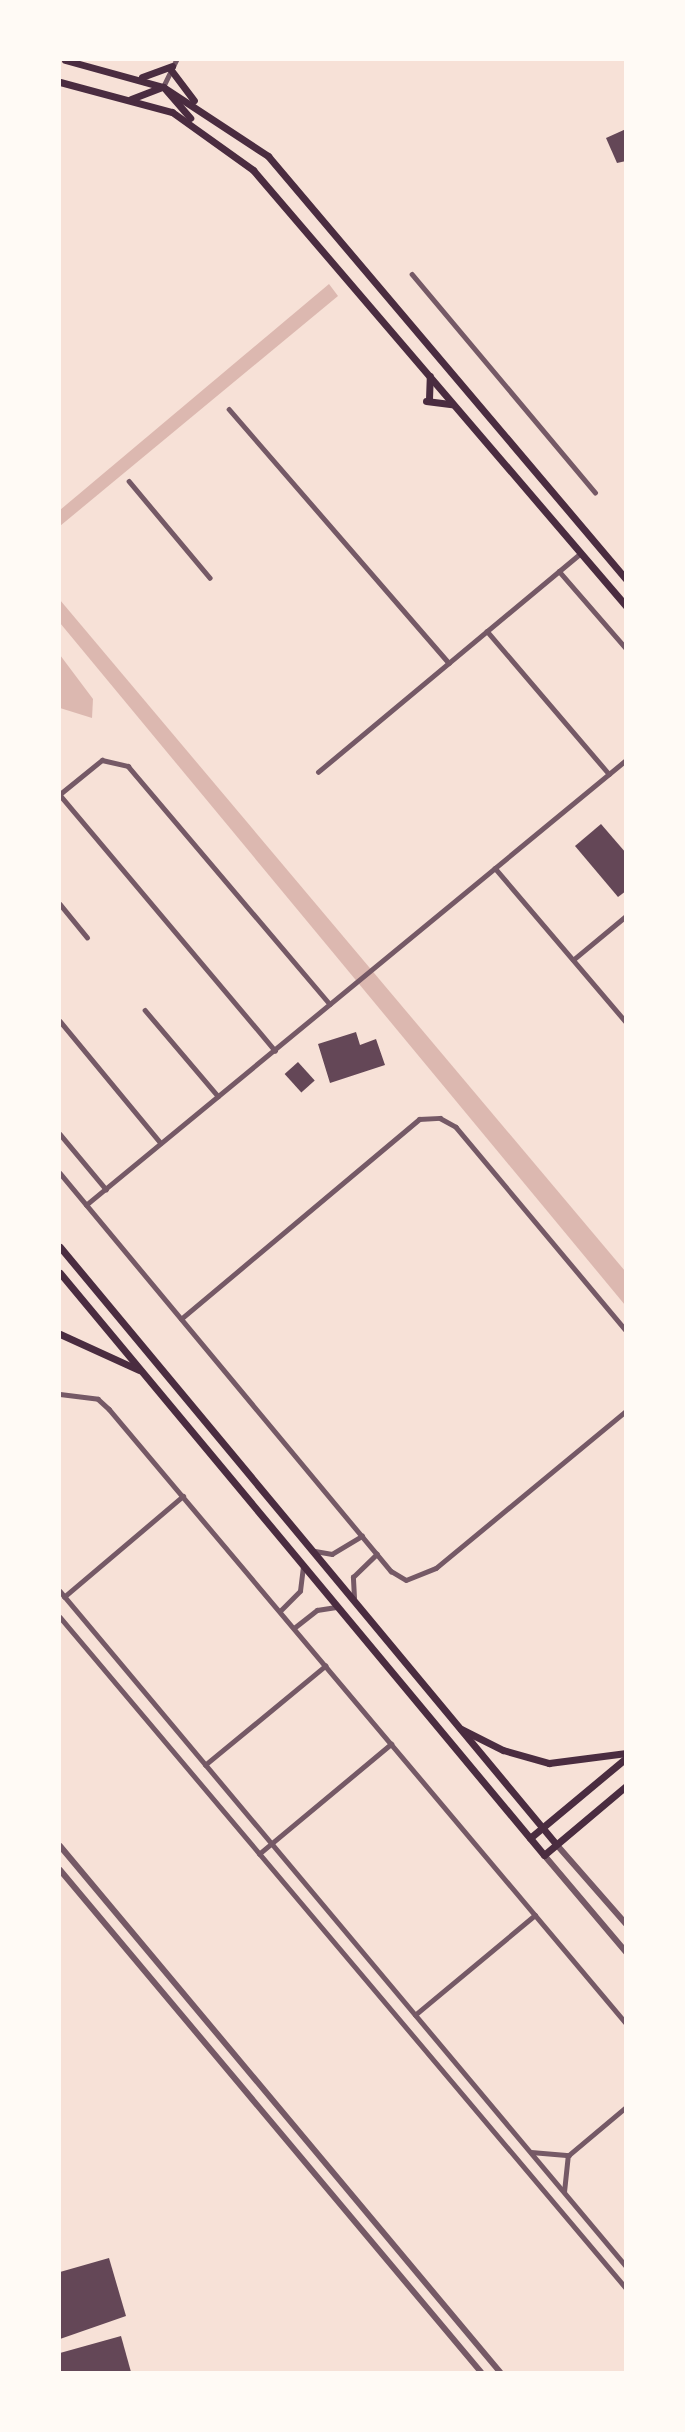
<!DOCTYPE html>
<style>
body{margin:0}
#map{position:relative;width:685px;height:2432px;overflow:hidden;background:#f7e1d7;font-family:"Work Sans",sans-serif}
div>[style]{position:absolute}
.water>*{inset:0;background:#dcb8b0}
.building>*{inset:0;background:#644757;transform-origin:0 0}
.minor>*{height:4.5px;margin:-2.25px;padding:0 2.25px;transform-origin:2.25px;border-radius:2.25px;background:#755966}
.tertiary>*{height:6px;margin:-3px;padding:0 3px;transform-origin:3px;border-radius:3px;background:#755966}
.primary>*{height:7px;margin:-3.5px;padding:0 3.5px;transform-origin:3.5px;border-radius:3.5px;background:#4a2c40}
span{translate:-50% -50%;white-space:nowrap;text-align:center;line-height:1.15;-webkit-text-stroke:7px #fffaf5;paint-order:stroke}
.frame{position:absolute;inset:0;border:61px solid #fffaf5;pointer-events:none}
</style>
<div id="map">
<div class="water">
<i style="clip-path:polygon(329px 284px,338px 296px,60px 526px,60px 510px)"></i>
<i style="clip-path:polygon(60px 600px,625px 1271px,625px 1305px,60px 623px)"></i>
<i style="clip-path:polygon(60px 655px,93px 699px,92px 718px,60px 708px)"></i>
</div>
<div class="building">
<i style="clip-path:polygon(626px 129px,626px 161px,617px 163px,606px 138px)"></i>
<i style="clip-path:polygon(601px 824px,626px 853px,626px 891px,618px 897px,575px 846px)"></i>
<i style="clip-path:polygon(356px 1032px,360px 1045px,376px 1039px,385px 1065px,330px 1083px,318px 1044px)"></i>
<i style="left:298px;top:1062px;width:25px;height:18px;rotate:48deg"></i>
<i style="clip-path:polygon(109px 2258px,126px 2316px,60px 2339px,60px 2272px)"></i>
<i style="clip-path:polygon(121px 2336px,131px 2372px,60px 2372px,60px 2353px)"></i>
</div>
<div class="minor">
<i style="left:163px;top:87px;width:30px;rotate:-64deg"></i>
<i style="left:412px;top:274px;width:285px;rotate:50deg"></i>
<i style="left:229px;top:409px;width:336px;rotate:49.1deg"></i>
<i style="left:129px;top:481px;width:126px;rotate:50.1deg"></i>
<i style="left:559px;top:571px;width:102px;rotate:49deg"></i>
<i style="left:487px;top:631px;width:188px;rotate:49.5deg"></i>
<i style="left:318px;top:772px;width:342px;rotate:-39.8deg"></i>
<i style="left:60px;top:794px;width:54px;rotate:-39deg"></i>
<i style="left:102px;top:760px;width:27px;rotate:13deg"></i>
<i style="left:128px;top:766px;width:312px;rotate:49.7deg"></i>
<i style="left:60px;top:795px;width:334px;rotate:49.9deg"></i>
<i style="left:495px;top:868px;width:202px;rotate:49.6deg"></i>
<i style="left:60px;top:904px;width:43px;rotate:50.7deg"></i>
<i style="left:573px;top:960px;width:69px;rotate:-39.7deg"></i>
<i style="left:145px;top:1010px;width:113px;rotate:49.7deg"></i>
<i style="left:60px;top:1021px;width:158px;rotate:50.4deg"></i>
<i style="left:60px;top:1134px;width:72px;rotate:50.1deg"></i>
<i style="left:60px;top:1173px;width:518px;rotate:50.25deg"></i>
<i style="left:391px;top:1571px;width:17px;rotate:31deg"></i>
<i style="left:406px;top:1580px;width:32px;rotate:-22deg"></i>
<i style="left:436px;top:1568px;width:246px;rotate:-39.6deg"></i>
<i style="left:86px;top:1205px;width:700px;rotate:-39.49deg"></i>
<i style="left:181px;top:1319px;width:311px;rotate:-40deg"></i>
<i style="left:419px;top:1119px;width:21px;rotate:-3deg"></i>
<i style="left:440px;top:1118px;width:18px;rotate:29deg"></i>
<i style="left:456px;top:1127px;width:265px;rotate:50.1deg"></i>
<i style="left:60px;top:1394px;width:38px;rotate:7deg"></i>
<i style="left:98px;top:1399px;width:15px;rotate:42deg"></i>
<i style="left:109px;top:1409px;width:803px;rotate:49.9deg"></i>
<i style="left:315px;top:1551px;width:17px;rotate:10deg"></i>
<i style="left:332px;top:1554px;width:35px;rotate:-31deg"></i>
<i style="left:60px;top:1591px;width:881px;rotate:50.02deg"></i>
<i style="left:64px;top:1597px;width:156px;rotate:-40.3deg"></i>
<i style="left:354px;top:1598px;width:21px;rotate:-93deg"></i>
<i style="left:353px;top:1577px;width:33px;rotate:-44deg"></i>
<i style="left:280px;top:1611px;width:28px;rotate:-45deg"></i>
<i style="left:300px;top:1591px;width:24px;rotate:-83deg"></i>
<i style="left:60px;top:1617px;width:878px;rotate:49.85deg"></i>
<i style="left:294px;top:1628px;width:29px;rotate:-38deg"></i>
<i style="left:317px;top:1610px;width:19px;rotate:-9deg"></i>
<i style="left:205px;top:1765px;width:156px;rotate:-39.5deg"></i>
<i style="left:259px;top:1854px;width:172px;rotate:-39.8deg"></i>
<i style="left:415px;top:2015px;width:156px;rotate:-39.8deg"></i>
<i style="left:531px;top:2152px;width:38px;rotate:5deg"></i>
<i style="left:569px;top:2155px;width:75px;rotate:-40.1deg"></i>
<i style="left:564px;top:2192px;width:36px;rotate:-84deg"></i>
</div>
<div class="tertiary">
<i style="left:556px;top:1844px;width:106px;rotate:48.8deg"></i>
<i style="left:60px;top:1846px;width:686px;rotate:50.09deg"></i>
<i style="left:544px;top:1855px;width:127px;rotate:49.8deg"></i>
<i style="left:60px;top:1870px;width:655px;rotate:50.02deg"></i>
</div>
<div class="primary">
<i style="left:65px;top:60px;width:102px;rotate:15.4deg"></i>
<i style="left:163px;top:87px;width:126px;rotate:33.3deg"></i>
<i style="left:268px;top:156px;width:554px;rotate:49.76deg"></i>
<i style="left:171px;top:70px;width:38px;rotate:53deg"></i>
<i style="left:142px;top:77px;width:32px;rotate:-20deg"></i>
<i style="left:60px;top:82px;width:116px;rotate:15deg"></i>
<i style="left:172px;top:112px;width:100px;rotate:35.6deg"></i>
<i style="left:253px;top:170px;width:574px;rotate:49.45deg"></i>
<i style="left:166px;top:90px;width:37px;rotate:49deg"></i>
<i style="left:131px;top:99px;width:34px;rotate:-21deg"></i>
<i style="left:429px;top:399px;width:23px;rotate:-88deg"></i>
<i style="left:426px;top:401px;width:26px;rotate:7deg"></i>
<i style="left:60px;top:1247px;width:776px;rotate:50.28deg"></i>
<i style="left:60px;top:1273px;width:757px;rotate:50.25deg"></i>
<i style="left:544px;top:1855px;width:107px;rotate:-40.1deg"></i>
<i style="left:60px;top:1334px;width:87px;rotate:24.5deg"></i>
<i style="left:461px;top:1729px;width:47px;rotate:26.6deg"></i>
<i style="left:503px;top:1750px;width:48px;rotate:15.8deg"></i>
<i style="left:549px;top:1763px;width:78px;rotate:-7.4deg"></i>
<i style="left:530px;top:1838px;width:125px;rotate:-39.8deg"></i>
</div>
<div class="frame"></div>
</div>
